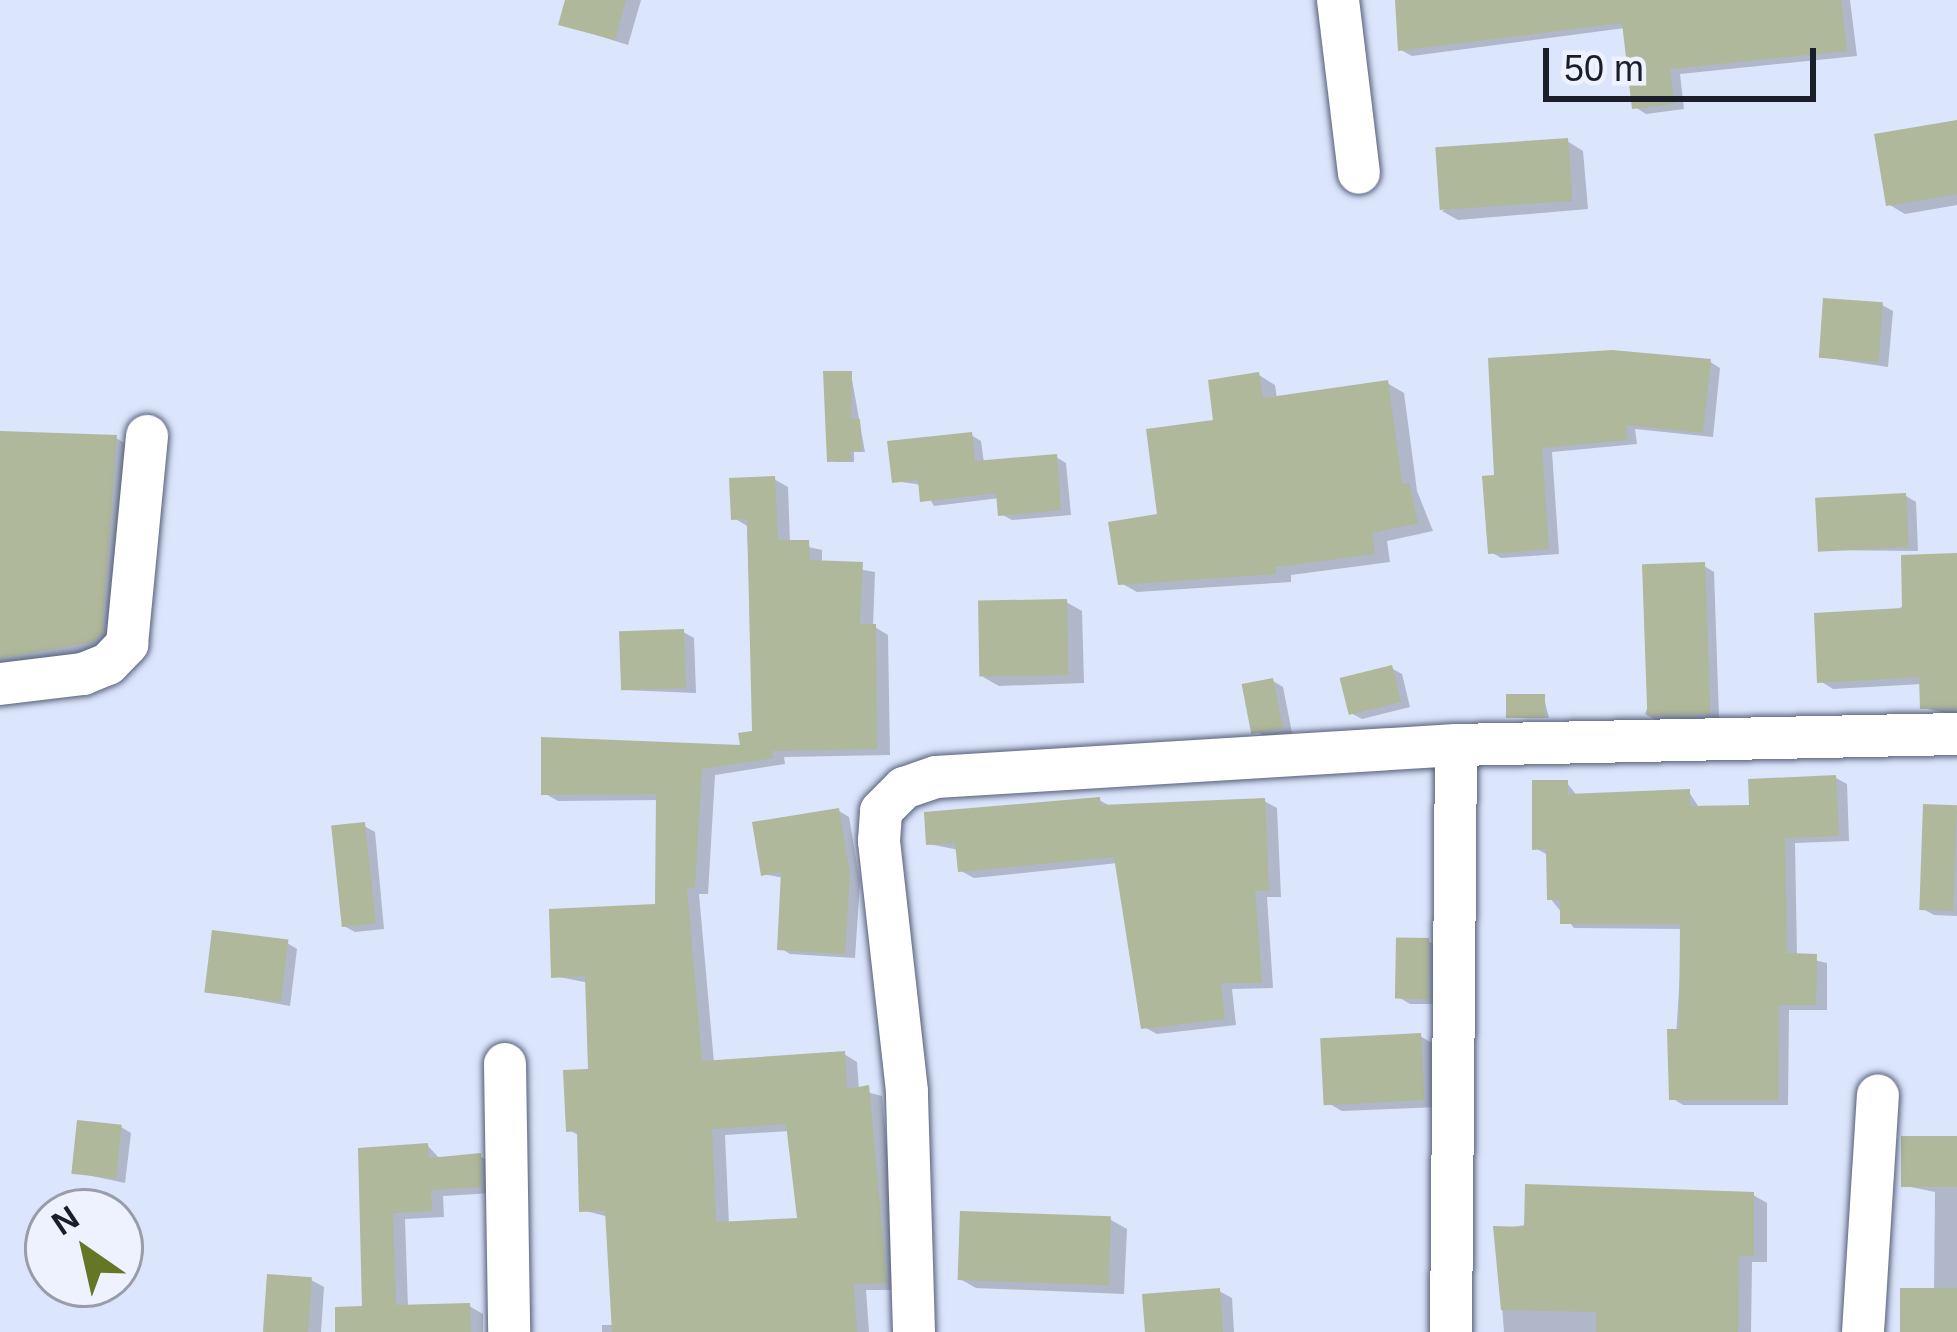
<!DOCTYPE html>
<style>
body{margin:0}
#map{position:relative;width:1957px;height:1332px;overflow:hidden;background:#dbe5fc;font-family:Arial,sans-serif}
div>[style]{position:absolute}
.shadow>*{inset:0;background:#0003}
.building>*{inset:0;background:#afb89a;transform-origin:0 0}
.roads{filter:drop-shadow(0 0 3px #555f78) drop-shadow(0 0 3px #555f78)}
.minor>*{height:42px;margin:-21px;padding:0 21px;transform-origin:21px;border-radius:21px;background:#fff}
span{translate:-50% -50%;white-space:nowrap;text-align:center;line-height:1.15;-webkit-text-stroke:9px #edf2fe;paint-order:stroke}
.north{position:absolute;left:24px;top:1188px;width:120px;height:120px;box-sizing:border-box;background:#edf2fe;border:3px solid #999da9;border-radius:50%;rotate:326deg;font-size:33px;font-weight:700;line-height:48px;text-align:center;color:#1a1e29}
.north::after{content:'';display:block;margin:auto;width:42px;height:54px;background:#657625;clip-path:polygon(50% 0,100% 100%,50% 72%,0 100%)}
.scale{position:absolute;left:1543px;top:48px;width:273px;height:54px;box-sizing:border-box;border:6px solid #1a1e29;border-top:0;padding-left:15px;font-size:36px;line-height:42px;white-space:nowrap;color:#1a1e29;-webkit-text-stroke:9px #edf2fe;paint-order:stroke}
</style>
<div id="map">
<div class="shadow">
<i style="clip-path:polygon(568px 0,641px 0,628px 45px,561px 24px)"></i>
<i style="clip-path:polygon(1398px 0,1850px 0,1857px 56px,1680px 74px,1684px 109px,1646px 114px,1635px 107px,1625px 28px,1412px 56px,1401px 50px)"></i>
<i style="clip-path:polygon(1957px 123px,1957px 205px,1905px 214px,1888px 204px)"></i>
<i style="clip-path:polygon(1567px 141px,1583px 151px,1588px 209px,1458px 220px,1442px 211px)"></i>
<i style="clip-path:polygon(1882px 305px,1893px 311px,1888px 367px,1821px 357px)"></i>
<i style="clip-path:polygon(1491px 361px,1710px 362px,1720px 368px,1713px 437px,1635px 429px,1637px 444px,1552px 452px,1559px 554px,1501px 558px,1491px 552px,1497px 478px)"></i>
<i style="clip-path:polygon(851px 374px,865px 452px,854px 452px,854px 462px,834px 462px)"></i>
<i style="clip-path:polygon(1259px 375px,1275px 385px,1277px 399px,1387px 383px,1404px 393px,1417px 491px,1433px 531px,1387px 541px,1390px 562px,1291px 575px,1291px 582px,1137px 592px,1121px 583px,1217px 422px)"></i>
<i style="clip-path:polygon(0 434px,116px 438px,131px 447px,117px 641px,97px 655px,0 672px)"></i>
<i style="clip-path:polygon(971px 435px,981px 441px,984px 463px,1056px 457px,1066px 463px,1071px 515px,1012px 520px,1001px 514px,1000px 498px,934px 506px,922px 485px,895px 481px)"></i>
<i style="clip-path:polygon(evenodd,774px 479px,788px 487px,790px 543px,822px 550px,822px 563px,875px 572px,873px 626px,888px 635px,890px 755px,784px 757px,785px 764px,715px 775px,708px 894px,699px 894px,714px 1063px,844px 1054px,857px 1062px,859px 1090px,882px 1096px,900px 1290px,866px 1290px,869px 1332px,602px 1332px,602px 1325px,615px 1325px,609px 1217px,582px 1210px,580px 1136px,569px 1130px,591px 1071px,589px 983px,554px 976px,658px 907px,659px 800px,558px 801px,544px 793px,743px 748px,755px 734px,747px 526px,734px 518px,774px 479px,790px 1131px,801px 1220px,729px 1224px,725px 1135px,790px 1131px)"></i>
<i style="clip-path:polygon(1906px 496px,1916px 502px,1918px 551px,1821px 550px)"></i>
<i style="clip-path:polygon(1957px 556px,1957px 715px,1922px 708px,1922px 684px,1833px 689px,1820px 681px)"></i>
<i style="clip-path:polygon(1704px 566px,1714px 572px,1719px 718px,1656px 720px,1645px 714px)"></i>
<i style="clip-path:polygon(1066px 602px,1082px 611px,1084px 683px,999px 686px,983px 677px)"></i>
<i style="clip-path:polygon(683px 632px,694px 638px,696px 693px,624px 690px)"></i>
<i style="clip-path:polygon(1391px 668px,1402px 674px,1410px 707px,1362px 719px,1351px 713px)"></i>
<i style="clip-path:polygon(1273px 681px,1283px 687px,1292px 733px,1264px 736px,1254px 730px)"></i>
<i style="clip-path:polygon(1544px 698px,1549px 718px,1510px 717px)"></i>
<i style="clip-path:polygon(1836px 778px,1847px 784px,1849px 841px,1795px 843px,1797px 956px,1827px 963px,1827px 1010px,1789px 1010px,1788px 1105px,1683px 1105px,1672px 1098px,1683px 929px,1574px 928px,1550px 898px,1546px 854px,1535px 848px,1567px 783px,1578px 797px,1689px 792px,1700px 809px,1752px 808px)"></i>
<i style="clip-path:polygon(1099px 800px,1112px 807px,1264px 801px,1277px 808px,1281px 897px,1267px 897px,1273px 988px,1232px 989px,1236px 1025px,1157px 1034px,1144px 1027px,1118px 863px,974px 878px,961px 871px,959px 850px,929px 844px)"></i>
<i style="clip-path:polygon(1957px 808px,1957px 916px,1934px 915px,1921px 908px)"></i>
<i style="clip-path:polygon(839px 811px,849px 817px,860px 882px,855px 958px,790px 954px,780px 948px,784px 878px,763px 874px)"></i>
<i style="clip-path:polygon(364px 826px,375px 832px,384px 929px,355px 932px,344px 926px)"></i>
<i style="clip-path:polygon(1428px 941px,1438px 947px,1438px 1004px,1410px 1004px,1400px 998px)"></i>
<i style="clip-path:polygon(287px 943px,297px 949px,290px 1006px,207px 991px)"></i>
<i style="clip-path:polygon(1420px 1036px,1437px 1046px,1439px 1107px,1342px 1111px,1326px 1102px)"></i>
<i style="clip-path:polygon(121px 1127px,131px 1133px,125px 1183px,73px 1172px)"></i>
<i style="clip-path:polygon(1957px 1139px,1957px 1332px,1902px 1332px,1934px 1291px,1935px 1192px,1901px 1185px)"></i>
<i style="clip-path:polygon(428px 1146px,441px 1160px,480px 1156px,493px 1164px,494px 1193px,443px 1196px,444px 1217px,405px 1219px,408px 1308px,469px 1306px,483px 1314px,483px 1332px,365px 1332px,361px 1150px)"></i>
<i style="clip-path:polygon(1753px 1195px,1767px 1203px,1767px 1262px,1752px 1262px,1751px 1332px,1504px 1332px,1496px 1229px)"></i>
<i style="clip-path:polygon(1111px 1220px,1127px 1229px,1124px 1294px,976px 1288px,960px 1279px)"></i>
<i style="clip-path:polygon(311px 1280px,324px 1287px,321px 1332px,266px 1332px)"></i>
<i style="clip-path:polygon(1219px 1291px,1232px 1298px,1234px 1332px,1148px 1332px)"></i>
</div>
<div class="building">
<i style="clip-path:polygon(565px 0,626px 0,615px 40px,558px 25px)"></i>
<i style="clip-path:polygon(1395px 0,1841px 0,1847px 51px,1670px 69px,1674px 104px,1632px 109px,1622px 23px,1398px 51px)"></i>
<i style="clip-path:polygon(1957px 120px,1957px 194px,1886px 206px,1874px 134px)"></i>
<i style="left:1568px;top:138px;width:63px;height:133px;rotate:86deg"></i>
<i style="left:1823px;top:298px;width:60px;height:60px;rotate:4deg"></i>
<i style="clip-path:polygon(1612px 350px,1711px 359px,1703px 433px,1626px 425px,1627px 440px,1542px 448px,1549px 549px,1488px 554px,1482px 476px,1494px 475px,1488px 358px)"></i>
<i style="clip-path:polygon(823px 371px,852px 371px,851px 419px,860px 419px,862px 451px,851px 451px,851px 461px,827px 462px)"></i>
<i style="clip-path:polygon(1259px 372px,1263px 398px,1388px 380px,1402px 484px,1409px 483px,1418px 523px,1372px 533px,1375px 554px,1275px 567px,1276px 574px,1118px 585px,1108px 522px,1157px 514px,1146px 429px,1213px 420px,1208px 380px)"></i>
<i style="clip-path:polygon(0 431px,117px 435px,102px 633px,93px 642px,0 658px)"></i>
<i style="clip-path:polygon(972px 432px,975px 461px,1057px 454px,1061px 510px,998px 516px,996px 493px,920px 502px,918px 480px,892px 483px,887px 441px)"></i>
<i style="clip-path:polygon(evenodd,775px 476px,778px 540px,809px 540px,810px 560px,863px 562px,860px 624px,876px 624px,877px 749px,772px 751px,773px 758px,702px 769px,695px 888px,687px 888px,702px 1061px,845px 1051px,847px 1089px,869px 1085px,887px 1283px,854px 1284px,857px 1332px,612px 1332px,605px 1211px,579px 1212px,577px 1131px,566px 1132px,563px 1070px,588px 1069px,585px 976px,551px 978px,549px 909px,655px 904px,656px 794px,541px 795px,541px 737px,740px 745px,738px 733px,752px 731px,747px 519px,731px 520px,729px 478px,775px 476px,786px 1124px,797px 1218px,716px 1222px,712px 1129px,786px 1124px)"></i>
<i style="left:1906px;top:493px;width:54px;height:91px;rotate:87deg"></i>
<i style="clip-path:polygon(1957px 553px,1957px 709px,1920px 709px,1919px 677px,1817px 683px,1814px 613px,1902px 608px,1901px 555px)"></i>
<i style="left:1705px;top:562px;width:152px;height:63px;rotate:88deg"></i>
<i style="left:1067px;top:599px;width:76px;height:89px;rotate:89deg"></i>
<i style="left:684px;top:629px;width:59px;height:65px;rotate:88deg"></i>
<i style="left:1392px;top:665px;width:38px;height:54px;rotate:76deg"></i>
<i style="left:1273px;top:678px;width:51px;height:32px;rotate:79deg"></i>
<i style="left:1545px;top:694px;width:24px;height:39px;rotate:90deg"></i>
<i style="clip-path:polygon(1836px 775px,1839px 836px,1785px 838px,1787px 953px,1817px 954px,1816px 1005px,1779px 1005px,1778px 1100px,1669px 1100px,1667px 1029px,1679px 1029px,1680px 924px,1560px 924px,1560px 900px,1547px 900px,1546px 849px,1532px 850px,1532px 780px,1568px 780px,1568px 794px,1690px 789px,1690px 806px,1749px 805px,1748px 779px)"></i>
<i style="clip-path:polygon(1100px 797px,1101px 805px,1265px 798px,1269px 891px,1255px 891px,1262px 983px,1221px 983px,1225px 1019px,1141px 1029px,1114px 857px,958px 872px,955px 843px,926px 845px,924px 812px)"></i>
<i style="left:1923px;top:804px;width:34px;height:106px;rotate:2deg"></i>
<i style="clip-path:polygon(839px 808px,850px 875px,845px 954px,777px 950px,781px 872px,761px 876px,752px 822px)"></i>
<i style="left:365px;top:822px;width:102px;height:34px;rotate:84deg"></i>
<i style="left:212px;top:930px;width:77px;height:63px;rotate:7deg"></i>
<i style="left:1429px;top:938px;width:61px;height:33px;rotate:91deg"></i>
<i style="left:1421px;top:1033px;width:67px;height:101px;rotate:87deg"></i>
<i style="left:77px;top:1120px;width:45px;height:54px;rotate:6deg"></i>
<i style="left:1901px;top:1136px;width:56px;height:51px"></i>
<i style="clip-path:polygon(428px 1143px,429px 1158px,481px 1153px,481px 1187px,431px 1190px,432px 1211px,393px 1213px,396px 1305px,470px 1303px,471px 1332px,335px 1332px,335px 1307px,362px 1306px,358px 1148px)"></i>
<i style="clip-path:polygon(1525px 1184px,1754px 1192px,1754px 1256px,1739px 1256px,1738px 1332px,1596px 1332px,1596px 1312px,1501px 1310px,1493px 1226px,1524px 1227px)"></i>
<i style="left:960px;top:1211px;width:151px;height:69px;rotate:2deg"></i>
<i style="left:267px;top:1274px;width:45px;height:58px;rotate:4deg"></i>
<i style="clip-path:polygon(1220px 1288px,1223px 1332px,1145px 1332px,1142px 1294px)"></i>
<i style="left:1900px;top:1288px;width:57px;height:44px"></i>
</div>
<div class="roads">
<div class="minor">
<i style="left:1338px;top:0;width:174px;rotate:83.1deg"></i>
<i style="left:0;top:684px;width:84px;rotate:-6.9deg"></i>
<i style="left:83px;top:674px;width:27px;rotate:-22deg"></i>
<i style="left:108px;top:664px;width:28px;rotate:-46deg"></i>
<i style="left:127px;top:644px;width:209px;rotate:-84.5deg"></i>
<i style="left:505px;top:1064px;width:268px;rotate:89.1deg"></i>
<i style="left:914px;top:1332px;width:241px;rotate:-91.7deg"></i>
<i style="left:907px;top:1091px;width:252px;rotate:-96.4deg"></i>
<i style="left:879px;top:841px;width:30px;rotate:-86deg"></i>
<i style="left:881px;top:811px;width:33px;rotate:-45deg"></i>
<i style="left:904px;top:788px;width:34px;rotate:-19deg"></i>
<i style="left:936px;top:777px;width:521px;rotate:-3.52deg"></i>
<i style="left:1456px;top:745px;width:501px;rotate:-1.26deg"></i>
<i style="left:1451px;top:1332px;width:587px;rotate:-89.51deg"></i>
<i style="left:1863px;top:1332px;width:237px;rotate:-86.4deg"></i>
</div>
</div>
<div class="north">N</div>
<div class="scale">50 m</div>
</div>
